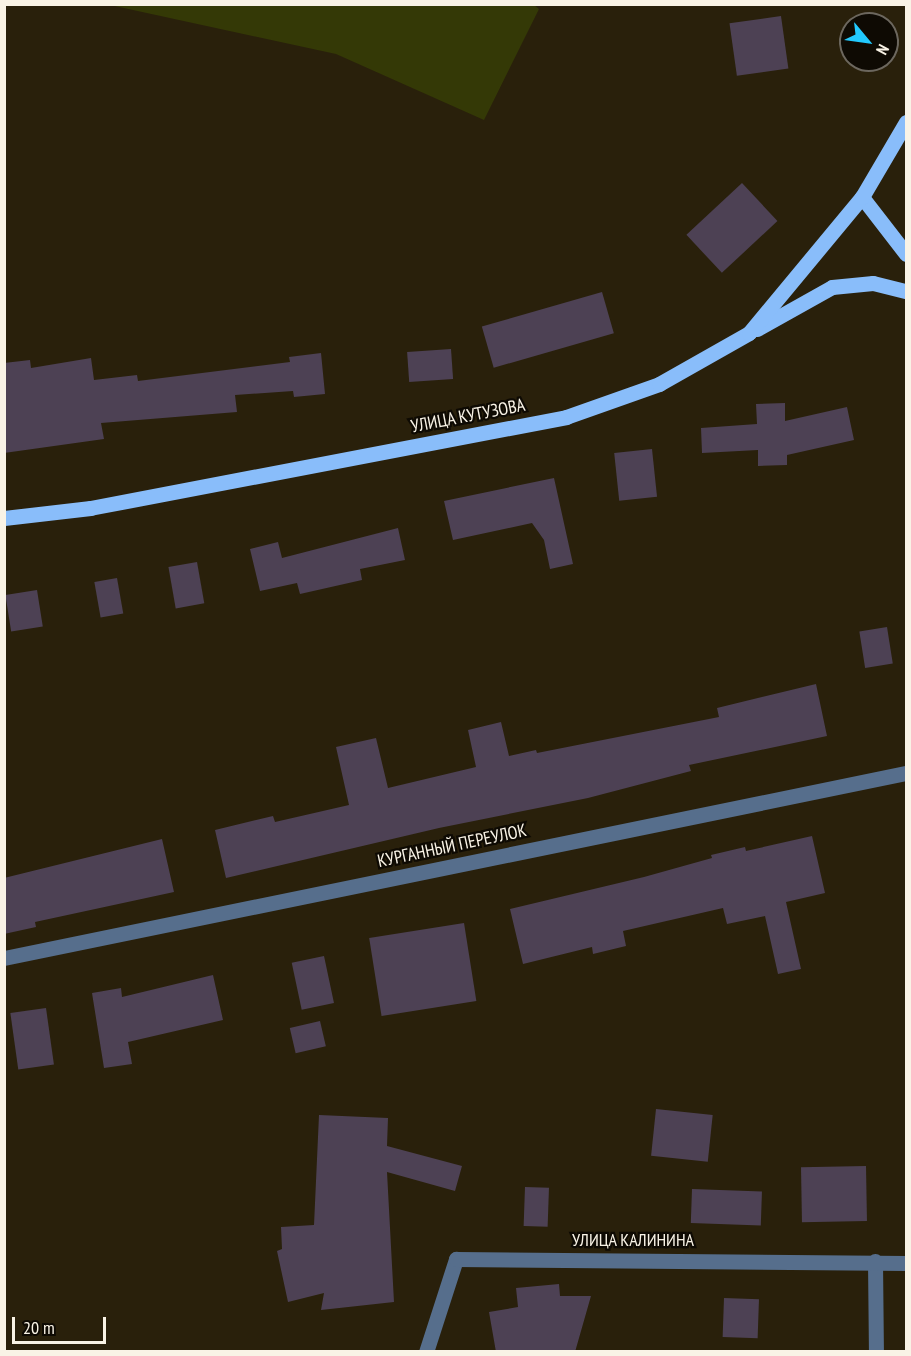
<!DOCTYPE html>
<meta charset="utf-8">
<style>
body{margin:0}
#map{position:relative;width:911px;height:1356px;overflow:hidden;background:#29200b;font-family:"PT Sans Narrow",sans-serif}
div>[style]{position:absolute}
.green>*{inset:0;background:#343906}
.building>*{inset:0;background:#4d4154;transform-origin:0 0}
.minor>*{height:15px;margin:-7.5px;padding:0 7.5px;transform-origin:7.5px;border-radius:7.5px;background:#566e8c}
.primary>*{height:15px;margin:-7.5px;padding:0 7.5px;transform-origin:7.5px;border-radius:7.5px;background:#89bdfa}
span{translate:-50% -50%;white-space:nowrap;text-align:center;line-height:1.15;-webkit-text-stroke:4.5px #0e0a03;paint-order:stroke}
.street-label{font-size:18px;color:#f9f3e6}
.frame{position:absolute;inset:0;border:6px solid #f9f3e6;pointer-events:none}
.north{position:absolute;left:839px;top:12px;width:60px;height:60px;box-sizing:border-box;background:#0e0a03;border:2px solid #6c675e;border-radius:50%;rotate:119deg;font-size:16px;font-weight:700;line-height:24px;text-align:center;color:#f9f3e6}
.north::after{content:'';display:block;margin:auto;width:21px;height:27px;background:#22c9fe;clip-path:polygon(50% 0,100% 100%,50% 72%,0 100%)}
.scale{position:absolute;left:12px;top:1317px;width:94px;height:27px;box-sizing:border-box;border:3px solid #f9f3e6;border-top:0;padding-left:8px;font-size:18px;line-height:21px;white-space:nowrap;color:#f9f3e6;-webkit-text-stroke:4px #0e0a03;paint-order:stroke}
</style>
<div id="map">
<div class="green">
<i style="clip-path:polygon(533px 4px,539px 9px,484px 120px,336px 54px,110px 5px)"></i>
</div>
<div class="building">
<i style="left:781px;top:16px;width:53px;height:52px;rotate:82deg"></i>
<i style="left:742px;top:183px;width:52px;height:76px;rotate:47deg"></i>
<i style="left:602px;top:292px;width:43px;height:125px;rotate:74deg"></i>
<i style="left:451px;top:349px;width:30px;height:44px;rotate:86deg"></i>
<i style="clip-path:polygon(321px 353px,325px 394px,294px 397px,293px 391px,235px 395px,237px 412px,101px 423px,104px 439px,4px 453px,4px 363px,30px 360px,31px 368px,91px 358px,94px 380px,137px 375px,138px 381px,290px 362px,289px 357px)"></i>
<i style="clip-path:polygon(785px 403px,785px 421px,847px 407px,854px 440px,787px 455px,787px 465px,758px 466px,758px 450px,702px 453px,701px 428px,757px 424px,756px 404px)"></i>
<i style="left:652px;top:449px;width:48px;height:38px;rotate:84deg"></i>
<i style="clip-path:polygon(554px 478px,573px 564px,550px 569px,544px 540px,532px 523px,453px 540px,444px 501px)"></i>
<i style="clip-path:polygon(398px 528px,405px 560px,360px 569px,362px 580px,300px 594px,297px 583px,260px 591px,250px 549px,278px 542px,282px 558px)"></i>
<i style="left:197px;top:562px;width:42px;height:29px;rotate:80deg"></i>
<i style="left:117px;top:578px;width:36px;height:23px;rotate:80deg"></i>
<i style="left:37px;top:590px;width:37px;height:32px;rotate:81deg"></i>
<i style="left:887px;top:627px;width:37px;height:28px;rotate:81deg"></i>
<i style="clip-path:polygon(816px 684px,827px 736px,689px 765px,691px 771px,588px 798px,439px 828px,226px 878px,215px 830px,273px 816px,275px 822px,349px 805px,336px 747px,376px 738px,388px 788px,476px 767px,468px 730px,501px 722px,509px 756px,536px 750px,537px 753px,719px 717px,717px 708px)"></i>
<i style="clip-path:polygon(812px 836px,825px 893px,786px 902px,801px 969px,778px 974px,765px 916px,727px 924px,723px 908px,623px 931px,626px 946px,593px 954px,592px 947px,523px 964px,510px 909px,644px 877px,712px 858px,711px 855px,745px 847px,746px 851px)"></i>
<i style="clip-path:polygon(162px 839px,174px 892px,35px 922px,36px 927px,4px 934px,4px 878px)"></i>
<i style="left:464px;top:923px;width:79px;height:96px;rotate:81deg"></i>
<i style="left:324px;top:956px;width:48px;height:33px;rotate:78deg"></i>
<i style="clip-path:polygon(213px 975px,223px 1020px,128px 1042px,132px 1064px,104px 1068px,92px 993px,121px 988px,122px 997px)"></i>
<i style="left:46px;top:1008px;width:57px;height:36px;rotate:82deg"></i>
<i style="left:320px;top:1021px;width:26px;height:31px;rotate:77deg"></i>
<i style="left:656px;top:1109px;width:57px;height:47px;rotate:6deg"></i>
<i style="clip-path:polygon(319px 1115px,388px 1118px,387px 1146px,462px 1166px,455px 1191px,387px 1172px,394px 1302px,321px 1310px,324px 1293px,288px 1302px,277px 1251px,282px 1249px,281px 1227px,314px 1225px)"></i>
<i style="left:866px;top:1166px;width:55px;height:65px;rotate:89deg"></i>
<i style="left:525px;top:1187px;width:24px;height:39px;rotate:2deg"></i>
<i style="left:692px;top:1189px;width:70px;height:34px;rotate:2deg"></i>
<i style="clip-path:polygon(559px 1284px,560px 1296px,591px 1296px,575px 1352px,496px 1352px,489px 1312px,518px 1307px,516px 1288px)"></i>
<i style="left:724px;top:1298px;width:35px;height:39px;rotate:2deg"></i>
</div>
<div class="minor">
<i style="left:4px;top:958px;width:921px;rotate:-11.59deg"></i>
<i style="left:875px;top:1261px;width:91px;rotate:89.4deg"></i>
<i style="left:426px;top:1352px;width:98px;rotate:-72.1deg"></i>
<i style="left:456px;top:1259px;width:450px;rotate:0.5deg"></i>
</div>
<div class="primary">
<i style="left:862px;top:197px;width:72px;rotate:52.3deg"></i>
<i style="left:757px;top:329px;width:86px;rotate:-29.2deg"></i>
<i style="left:832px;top:287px;width:41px;rotate:-5.6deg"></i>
<i style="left:873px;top:283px;width:34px;rotate:14deg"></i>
<i style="left:4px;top:518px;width:87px;rotate:-6.6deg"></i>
<i style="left:90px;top:508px;width:485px;rotate:-10.8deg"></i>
<i style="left:566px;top:417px;width:99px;rotate:-19.5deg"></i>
<i style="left:659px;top:384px;width:103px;rotate:-29.5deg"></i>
<i style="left:749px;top:333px;width:177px;rotate:-50.3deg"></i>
<i style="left:862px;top:197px;width:87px;rotate:-59.6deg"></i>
</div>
<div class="street-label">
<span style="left:468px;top:416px;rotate:-11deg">УЛИЦА КУТУЗОВА</span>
<span style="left:452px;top:846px;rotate:-12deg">КУРГАННЫЙ ПЕРЕУЛОК</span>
<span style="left:633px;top:1240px">УЛИЦА КАЛИНИНА</span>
</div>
<div class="frame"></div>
<div class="north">N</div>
<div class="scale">20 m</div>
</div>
